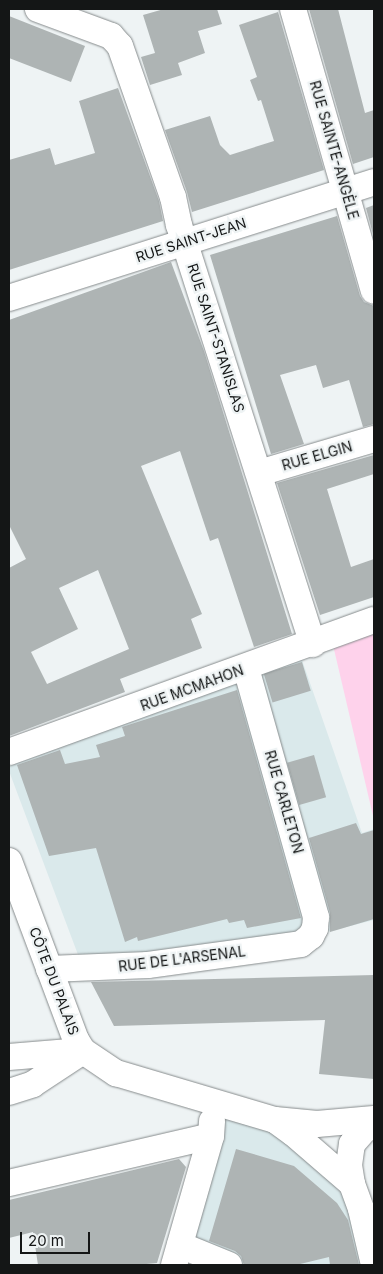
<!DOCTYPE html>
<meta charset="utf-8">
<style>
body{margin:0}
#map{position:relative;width:383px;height:1274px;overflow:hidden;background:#eef3f4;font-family:Inter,sans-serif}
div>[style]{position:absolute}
.built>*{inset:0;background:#dae9eb}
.green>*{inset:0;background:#fed2eb}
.building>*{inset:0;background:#aeb4b4;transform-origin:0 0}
.roads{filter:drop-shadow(0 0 1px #868b8c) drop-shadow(0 0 1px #868b8c)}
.minor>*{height:26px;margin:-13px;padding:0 13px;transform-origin:13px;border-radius:13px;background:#fff}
span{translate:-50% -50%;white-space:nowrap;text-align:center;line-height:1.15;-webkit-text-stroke:4.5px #eef3f4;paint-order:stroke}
.street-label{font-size:14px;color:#141616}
.frame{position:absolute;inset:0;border:10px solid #141616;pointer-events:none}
.scale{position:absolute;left:20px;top:1232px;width:70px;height:22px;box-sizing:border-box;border:2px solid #141616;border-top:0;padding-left:6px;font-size:15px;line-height:18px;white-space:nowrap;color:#141616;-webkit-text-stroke:4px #eef3f4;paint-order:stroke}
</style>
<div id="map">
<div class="built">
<i style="clip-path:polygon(301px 657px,362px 833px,374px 829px,374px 920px,311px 936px,83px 968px,9px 771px,9px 765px)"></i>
<i style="clip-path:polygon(214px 1103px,328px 1162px,374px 1265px,229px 1265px,180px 1245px)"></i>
</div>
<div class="green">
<i style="clip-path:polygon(374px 629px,374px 820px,333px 645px)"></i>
</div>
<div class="building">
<i style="clip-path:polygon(164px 9px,217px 9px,222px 24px,198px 31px,205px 53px,178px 63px,182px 75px,150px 85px,141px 57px,155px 53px,143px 15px)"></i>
<i style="clip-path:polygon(309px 9px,338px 9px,365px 113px,374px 110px,374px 157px,353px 164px)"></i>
<i style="clip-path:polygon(278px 12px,324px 170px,192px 212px,187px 192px,165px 130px,210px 116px,220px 145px,230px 155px,274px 141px,261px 100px,258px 101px,250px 80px,257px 77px,239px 25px)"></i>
<i style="clip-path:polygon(9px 16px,85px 46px,71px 82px,9px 58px)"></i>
<i style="clip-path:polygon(118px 88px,159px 201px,163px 221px,9px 270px,9px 160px,50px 148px,55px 165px,95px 153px,79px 101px)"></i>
<i style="clip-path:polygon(374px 205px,374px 238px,366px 208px)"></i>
<i style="clip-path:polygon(337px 216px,360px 296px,364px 302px,374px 306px,374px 424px,363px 427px,349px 380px,323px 388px,316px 365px,280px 375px,304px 444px,271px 454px,210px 255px)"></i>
<i style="clip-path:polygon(evenodd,171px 262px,204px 351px,292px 634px,254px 647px,218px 538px,210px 541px,180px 451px,141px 466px,202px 614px,191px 619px,202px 648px,120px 679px,125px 692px,9px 736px,9px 568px,26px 559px,9px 525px,9px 320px,171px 262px,98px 570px,129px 649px,47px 684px,31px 652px,78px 629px,59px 588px,98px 570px)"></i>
<i style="clip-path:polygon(374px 455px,374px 474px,327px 489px,351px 567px,374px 559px,374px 597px,320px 615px,277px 483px)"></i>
<i style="left:302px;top:662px;width:30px;height:40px;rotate:73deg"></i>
<i style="clip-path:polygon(237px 690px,301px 918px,247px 928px,244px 920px,229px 923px,227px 919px,138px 941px,137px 937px,125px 942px,96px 848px,49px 856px,17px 765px,60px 750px,65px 764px,100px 757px,96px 745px,125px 736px,122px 727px)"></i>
<i style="left:314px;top:755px;width:44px;height:28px;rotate:74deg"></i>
<i style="clip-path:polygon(356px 823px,361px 834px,374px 830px,374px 919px,330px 932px,330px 913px,309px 838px)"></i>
<i style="clip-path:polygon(374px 975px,374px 1079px,319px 1074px,325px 1020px,114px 1026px,91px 982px)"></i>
<i style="clip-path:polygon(236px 1149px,294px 1166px,337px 1203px,348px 1220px,359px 1265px,330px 1265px,329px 1257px,296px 1265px,244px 1265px,241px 1256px,235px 1251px,209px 1241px)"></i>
<i style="clip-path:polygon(179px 1159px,186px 1167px,157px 1263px,136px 1265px,38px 1265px,33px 1232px,9px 1238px,9px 1200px)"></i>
</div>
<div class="roads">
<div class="minor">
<i style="left:38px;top:9px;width:78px;rotate:20.3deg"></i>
<i style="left:111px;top:36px;width:13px;rotate:48deg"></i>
<i style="left:120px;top:46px;width:160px;rotate:70.7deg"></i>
<i style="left:173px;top:197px;width:29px;rotate:78deg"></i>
<i style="left:179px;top:225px;width:440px;rotate:72.3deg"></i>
<i style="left:293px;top:9px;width:293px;rotate:74deg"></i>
<i style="left:9px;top:298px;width:383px;rotate:-17.6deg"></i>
<i style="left:259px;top:473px;width:120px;rotate:-16.5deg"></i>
<i style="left:9px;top:752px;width:388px;rotate:-19.9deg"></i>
<i style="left:9px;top:861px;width:191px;rotate:69.5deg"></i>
<i style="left:76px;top:1040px;width:13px;rotate:58deg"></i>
<i style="left:83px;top:1051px;width:40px;rotate:34deg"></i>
<i style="left:116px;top:1073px;width:166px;rotate:16.5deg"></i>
<i style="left:275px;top:1120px;width:22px;rotate:36deg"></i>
<i style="left:293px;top:1133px;width:78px;rotate:40.8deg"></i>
<i style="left:352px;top:1184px;width:27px;rotate:70deg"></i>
<i style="left:361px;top:1209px;width:57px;rotate:76.9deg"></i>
<i style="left:49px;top:969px;width:99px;rotate:-2.3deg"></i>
<i style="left:148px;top:965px;width:154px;rotate:-7.8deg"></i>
<i style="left:301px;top:944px;width:13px;rotate:-39deg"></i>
<i style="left:311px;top:936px;width:9px;rotate:-63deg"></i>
<i style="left:315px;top:928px;width:11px;rotate:-85deg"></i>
<i style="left:316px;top:917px;width:259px;rotate:-105.7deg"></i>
<i style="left:9px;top:1057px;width:73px;rotate:-4.7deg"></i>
<i style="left:9px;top:1092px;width:25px;rotate:-18deg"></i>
<i style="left:33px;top:1084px;width:60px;rotate:-33.4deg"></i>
<i style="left:275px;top:1120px;width:42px;rotate:5.4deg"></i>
<i style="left:317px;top:1124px;width:57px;rotate:-5deg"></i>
<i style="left:9px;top:1183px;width:207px;rotate:-13.1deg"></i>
<i style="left:352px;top:1184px;width:19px;rotate:-99deg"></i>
<i style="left:349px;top:1165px;width:21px;rotate:-82deg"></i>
<i style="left:352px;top:1144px;width:18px;rotate:-49deg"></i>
<i style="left:364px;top:1130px;width:12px;rotate:-31deg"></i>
<i style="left:180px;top:1245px;width:53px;rotate:22.2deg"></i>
<i style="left:174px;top:1265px;width:134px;rotate:-74deg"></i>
<i style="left:211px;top:1136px;width:15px;rotate:-86deg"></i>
</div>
</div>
<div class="street-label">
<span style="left:334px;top:150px;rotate:74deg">RUE SAINTE-ANGÈLE</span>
<span style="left:191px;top:240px;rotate:-18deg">RUE SAINT-JEAN</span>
<span style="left:216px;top:338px;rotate:72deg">RUE SAINT-STANISLAS</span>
<span style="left:317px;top:456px;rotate:-16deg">RUE ELGIN</span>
<span style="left:192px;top:688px;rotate:-20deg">RUE MCMAHON</span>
<span style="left:284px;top:802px;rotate:74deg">RUE CARLETON</span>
<span style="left:182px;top:959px;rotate:-7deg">RUE DE L'ARSENAL</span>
<span style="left:54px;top:981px;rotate:69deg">CÔTE DU PALAIS</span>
</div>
<div class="frame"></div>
<div class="scale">20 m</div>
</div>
